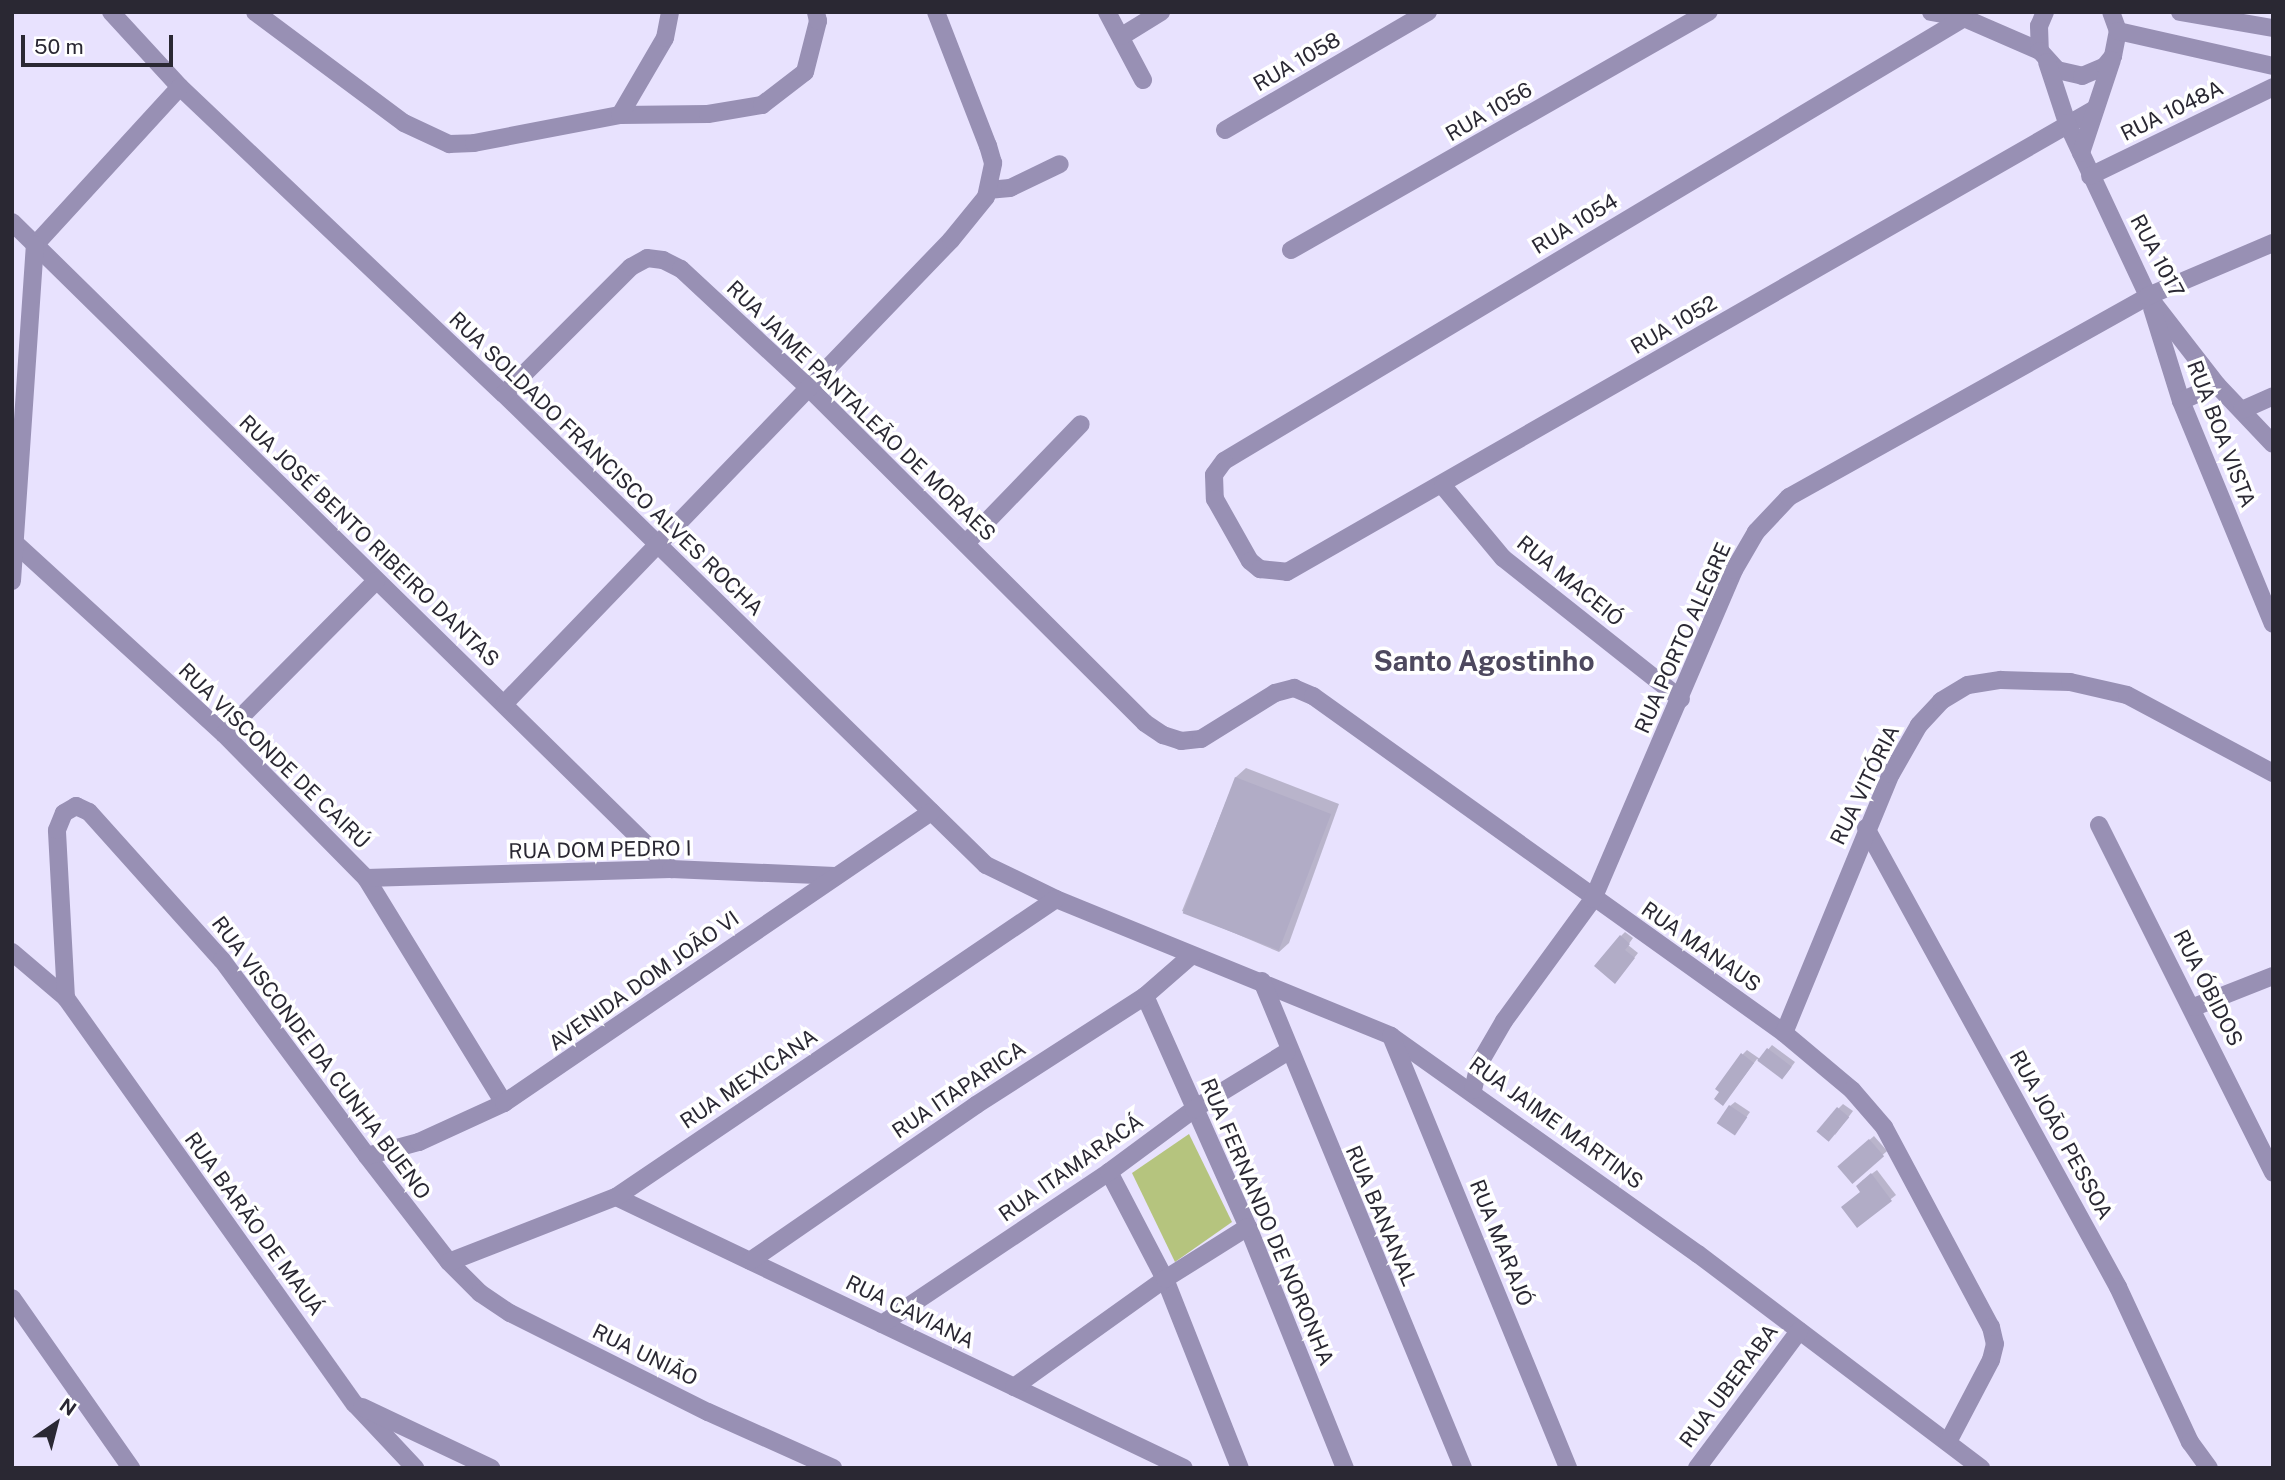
<!DOCTYPE html>
<meta charset="utf-8">
<style>
body{margin:0}
#map{position:relative;width:2285px;height:1480px;overflow:hidden;background:#e8e2fe;font-family:"Public Sans",sans-serif}
div>[style]{position:absolute}
.green>*{inset:0;background:#b5c47e}
.shadow>*{inset:0;background:#0003;transform-origin:0 0}
.building>*{inset:0;background:#b1acc6;transform-origin:0 0}
.minor>*{height:18px;margin:-9px;padding:0 9px;transform-origin:9px;border-radius:9px;background:#9890b4}
span{translate:-50% -50%;white-space:nowrap;text-align:center;line-height:1.15;-webkit-text-stroke:7px #fff;paint-order:stroke}
.street-label{font-size:21px;color:#2a2833}
.district-label{font-size:28px;color:#4d485e;font-weight:700}
.frame{position:absolute;inset:0;border:14px solid #2a2833;pointer-events:none}
.north{position:absolute;left:21px;top:1389px;width:70px;height:70px;-webkit-text-stroke:5px #fff;paint-order:stroke;rotate:35deg;font-size:19px;font-weight:700;line-height:28px;text-align:center;color:#2a2833}
.north::after{content:'';display:block;margin:auto;width:24px;height:32px;background:#2a2833;clip-path:polygon(50% 0,100% 100%,50% 72%,0 100%)}
.scale{position:absolute;left:21px;top:35px;width:152px;height:32px;box-sizing:border-box;border:4px solid #2a2833;border-top:0;padding-left:9px;font-size:21px;line-height:24px;white-space:nowrap;color:#2a2833;-webkit-text-stroke:5px #fff;paint-order:stroke}
</style>
<div id="map">
<div class="green">
<i style="clip-path:polygon(1189px 1134px,1232px 1222px,1175px 1262px,1132px 1173px)"></i>
</div>
<div class="shadow">
<i style="clip-path:polygon(1246px 768px,1339px 804px,1289px 943px,1279px 952px,1182px 911px,1236px 777px)"></i>
<i style="clip-path:polygon(1625px 932px,1633px 938px,1628px 945px,1638px 953px,1619px 977px,1621px 936px)"></i>
<i style="clip-path:polygon(1772px 1045px,1795px 1062px,1786px 1074px,1782px 1078px,1757px 1059px,1727px 1099px,1743px 1054px,1747px 1050px,1760px 1059px)"></i>
<i style="clip-path:polygon(1735px 1102px,1750px 1112px,1738px 1129px,1730px 1106px)"></i>
<i style="clip-path:polygon(1843px 1104px,1853px 1111px,1835px 1135px,1838px 1109px)"></i>
<i style="left:1874px;top:1136px;width:20px;height:46px;rotate:49deg"></i>
<i style="clip-path:polygon(1877px 1170px,1896px 1195px,1857px 1226px,1862px 1181px)"></i>
</div>
<div class="building">
<i style="left:1235px;top:777px;width:103px;height:146px;rotate:21deg"></i>
<i style="clip-path:polygon(1620px 935px,1630px 944px,1625px 950px,1635px 958px,1615px 984px,1594px 966px)"></i>
<i style="left:1767px;top:1048px;width:31px;height:16px;rotate:37deg"></i>
<i style="clip-path:polygon(1741px 1053px,1754px 1063px,1723px 1106px,1714px 1099px,1719px 1092px,1715px 1089px)"></i>
<i style="left:1729px;top:1105px;width:22px;height:22px;rotate:34deg"></i>
<i style="left:1837px;top:1107px;width:16px;height:32px;rotate:40deg"></i>
<i style="left:1869px;top:1139px;width:23px;height:42px;rotate:49deg"></i>
<i style="clip-path:polygon(1871px 1173px,1892px 1201px,1857px 1228px,1841px 1207px,1860px 1192px,1856px 1186px)"></i>
</div>
<div class="minor">
<i style="left:111px;top:12px;width:102px;rotate:47.4deg"></i>
<i style="left:180px;top:87px;width:446px;rotate:43.5deg"></i>
<i style="left:504px;top:394px;width:674px;rotate:44.34deg"></i>
<i style="left:986px;top:865px;width:78px;rotate:25.9deg"></i>
<i style="left:1056px;top:899px;width:362px;rotate:22.2deg"></i>
<i style="left:1391px;top:1036px;width:377px;rotate:35.4deg"></i>
<i style="left:1698px;top:1254px;width:355px;rotate:37.1deg"></i>
<i style="left:255px;top:12px;width:186px;rotate:36.7deg"></i>
<i style="left:404px;top:123px;width:50px;rotate:25deg"></i>
<i style="left:449px;top:144px;width:25px;rotate:-2deg"></i>
<i style="left:474px;top:143px;width:149px;rotate:-10.9deg"></i>
<i style="left:620px;top:115px;width:88px;rotate:-0.7deg"></i>
<i style="left:708px;top:114px;width:55px;rotate:-9.5deg"></i>
<i style="left:762px;top:105px;width:54px;rotate:-37.5deg"></i>
<i style="left:805px;top:72px;width:53px;rotate:-75.7deg"></i>
<i style="left:818px;top:21px;width:9px;rotate:-103deg"></i>
<i style="left:1107px;top:12px;width:77px;rotate:62.1deg"></i>
<i style="left:1931px;top:12px;width:34px;rotate:10deg"></i>
<i style="left:1964px;top:18px;width:83px;rotate:23.5deg"></i>
<i style="left:2045px;top:12px;width:15px;rotate:113deg"></i>
<i style="left:2039px;top:26px;width:25px;rotate:88deg"></i>
<i style="left:2040px;top:51px;width:25px;rotate:48deg"></i>
<i style="left:2057px;top:70px;width:26px;rotate:13deg"></i>
<i style="left:2082px;top:76px;width:25px;rotate:-23deg"></i>
<i style="left:2105px;top:66px;width:13px;rotate:-51deg"></i>
<i style="left:2113px;top:56px;width:25px;rotate:-79deg"></i>
<i style="left:2118px;top:31px;width:20px;rotate:-110deg"></i>
<i style="left:2180px;top:12px;width:94px;rotate:9.8deg"></i>
<i style="left:1964px;top:18px;width:862px;rotate:149.09deg"></i>
<i style="left:1224px;top:461px;width:17px;rotate:126deg"></i>
<i style="left:1214px;top:475px;width:24px;rotate:88deg"></i>
<i style="left:1215px;top:499px;width:71px;rotate:60.6deg"></i>
<i style="left:1250px;top:561px;width:13px;rotate:39deg"></i>
<i style="left:1260px;top:569px;width:27px;rotate:6deg"></i>
<i style="left:1287px;top:572px;width:931px;rotate:-29.81deg"></i>
<i style="left:2118px;top:31px;width:159px;rotate:12.7deg"></i>
<i style="left:1122px;top:36px;width:46px;rotate:-31.6deg"></i>
<i style="left:2047px;top:62px;width:64px;rotate:71.8deg"></i>
<i style="left:2067px;top:123px;width:191px;rotate:64.9deg"></i>
<i style="left:2148px;top:296px;width:113px;rotate:52.2deg"></i>
<i style="left:2217px;top:385px;width:81px;rotate:46.5deg"></i>
<i style="left:620px;top:115px;width:89px;rotate:-59.7deg"></i>
<i style="left:665px;top:38px;width:26px;rotate:-79deg"></i>
<i style="left:1225px;top:130px;width:235px;rotate:-30.2deg"></i>
<i style="left:2081px;top:153px;width:98px;rotate:-71.6deg"></i>
<i style="left:2090px;top:176px;width:203px;rotate:-25.9deg"></i>
<i style="left:988px;top:190px;width:22px;rotate:-5deg"></i>
<i style="left:1010px;top:188px;width:55px;rotate:-25.6deg"></i>
<i style="left:12px;top:222px;width:924px;rotate:44.47deg"></i>
<i style="left:35px;top:245px;width:214px;rotate:-47.5deg"></i>
<i style="left:1291px;top:250px;width:481px;rotate:-29.7deg"></i>
<i style="left:2152px;top:308px;width:97px;rotate:72.7deg"></i>
<i style="left:2181px;top:401px;width:241px;rotate:67.6deg"></i>
<i style="left:504px;top:394px;width:180px;rotate:-45deg"></i>
<i style="left:631px;top:267px;width:18px;rotate:-29deg"></i>
<i style="left:647px;top:258px;width:16px;rotate:7deg"></i>
<i style="left:663px;top:260px;width:20px;rotate:27deg"></i>
<i style="left:681px;top:269px;width:175px;rotate:42.9deg"></i>
<i style="left:809px;top:388px;width:474px;rotate:44.9deg"></i>
<i style="left:1145px;top:723px;width:22px;rotate:34deg"></i>
<i style="left:1163px;top:735px;width:19px;rotate:18deg"></i>
<i style="left:1181px;top:741px;width:20px;rotate:-6deg"></i>
<i style="left:1201px;top:739px;width:87px;rotate:-31.9deg"></i>
<i style="left:1275px;top:693px;width:20px;rotate:-15deg"></i>
<i style="left:1294px;top:688px;width:21px;rotate:23deg"></i>
<i style="left:1313px;top:696px;width:579px;rotate:35.58deg"></i>
<i style="left:1784px;top:1033px;width:89px;rotate:40deg"></i>
<i style="left:1852px;top:1090px;width:49px;rotate:49.1deg"></i>
<i style="left:1884px;top:1127px;width:227px;rotate:61.9deg"></i>
<i style="left:1991px;top:1327px;width:17px;rotate:77deg"></i>
<i style="left:1995px;top:1344px;width:16px;rotate:104deg"></i>
<i style="left:1991px;top:1360px;width:93px;rotate:117.7deg"></i>
<i style="left:2181px;top:401px;width:39px;rotate:-24deg"></i>
<i style="left:2242px;top:410px;width:34px;rotate:-24deg"></i>
<i style="left:1443px;top:486px;width:94px;rotate:50.2deg"></i>
<i style="left:1503px;top:558px;width:227px;rotate:38.4deg"></i>
<i style="left:966px;top:543px;width:165px;rotate:-46deg"></i>
<i style="left:17px;top:545px;width:280px;rotate:42.4deg"></i>
<i style="left:224px;top:734px;width:202px;rotate:45.4deg"></i>
<i style="left:366px;top:878px;width:264px;rotate:58.5deg"></i>
<i style="left:12px;top:581px;width:337px;rotate:-86.1deg"></i>
<i style="left:504px;top:704px;width:644px;rotate:-46.07deg"></i>
<i style="left:951px;top:240px;width:55px;rotate:-50.9deg"></i>
<i style="left:986px;top:197px;width:35px;rotate:-78deg"></i>
<i style="left:993px;top:163px;width:18px;rotate:-106deg"></i>
<i style="left:988px;top:146px;width:144px;rotate:-111.2deg"></i>
<i style="left:224px;top:734px;width:216px;rotate:-45.2deg"></i>
<i style="left:2099px;top:825px;width:389px;rotate:63.4deg"></i>
<i style="left:1866px;top:828px;width:524px;rotate:61.23deg"></i>
<i style="left:2118px;top:1287px;width:171px;rotate:65.1deg"></i>
<i style="left:2190px;top:1442px;width:32px;rotate:54deg"></i>
<i style="left:366px;top:878px;width:305px;rotate:-1.7deg"></i>
<i style="left:671px;top:869px;width:164px;rotate:2.4deg"></i>
<i style="left:12px;top:952px;width:71px;rotate:40.4deg"></i>
<i style="left:66px;top:998px;width:498px;rotate:54.6deg"></i>
<i style="left:355px;top:1404px;width:88px;rotate:46.8deg"></i>
<i style="left:1262px;top:981px;width:527px;rotate:67.57deg"></i>
<i style="left:1145px;top:996px;width:253px;rotate:66deg"></i>
<i style="left:1248px;top:1227px;width:260px;rotate:68.1deg"></i>
<i style="left:66px;top:998px;width:168px;rotate:-93.1deg"></i>
<i style="left:57px;top:830px;width:18px;rotate:-68deg"></i>
<i style="left:64px;top:813px;width:14px;rotate:-30deg"></i>
<i style="left:76px;top:806px;width:14px;rotate:25deg"></i>
<i style="left:89px;top:812px;width:199px;rotate:48.1deg"></i>
<i style="left:222px;top:960px;width:244px;rotate:53.5deg"></i>
<i style="left:367px;top:1156px;width:134px;rotate:52.3deg"></i>
<i style="left:449px;top:1262px;width:44px;rotate:45deg"></i>
<i style="left:480px;top:1293px;width:36px;rotate:34deg"></i>
<i style="left:510px;top:1313px;width:221px;rotate:26.6deg"></i>
<i style="left:708px;top:1412px;width:137px;rotate:24.1deg"></i>
<i style="left:2194px;top:1007px;width:85px;rotate:-21.4deg"></i>
<i style="left:1784px;top:1033px;width:280px;rotate:-67.6deg"></i>
<i style="left:1891px;top:774px;width:56px;rotate:-60.3deg"></i>
<i style="left:1919px;top:725px;width:33px;rotate:-47deg"></i>
<i style="left:1941px;top:701px;width:31px;rotate:-31deg"></i>
<i style="left:1968px;top:685px;width:33px;rotate:-9deg"></i>
<i style="left:2001px;top:680px;width:69px;rotate:1.7deg"></i>
<i style="left:2070px;top:682px;width:58px;rotate:12.8deg"></i>
<i style="left:2127px;top:695px;width:166px;rotate:28.1deg"></i>
<i style="left:1391px;top:1036px;width:467px;rotate:67.7deg"></i>
<i style="left:1473px;top:1090px;width:27px;rotate:-77deg"></i>
<i style="left:1479px;top:1064px;width:50px;rotate:-59.8deg"></i>
<i style="left:1504px;top:1021px;width:151px;rotate:-53.9deg"></i>
<i style="left:1593px;top:899px;width:358px;rotate:-66.8deg"></i>
<i style="left:1734px;top:570px;width:44px;rotate:-59.9deg"></i>
<i style="left:1756px;top:532px;width:48px;rotate:-46.7deg"></i>
<i style="left:1789px;top:497px;width:411px;rotate:-29.2deg"></i>
<i style="left:2148px;top:296px;width:136px;rotate:-23deg"></i>
<i style="left:367px;top:1156px;width:54px;rotate:-15.1deg"></i>
<i style="left:419px;top:1142px;width:94px;rotate:-24.6deg"></i>
<i style="left:504px;top:1103px;width:517px;rotate:-34.27deg"></i>
<i style="left:1109px;top:1172px;width:121px;rotate:62.4deg"></i>
<i style="left:1165px;top:1279px;width:203px;rotate:68.4deg"></i>
<i style="left:616px;top:1197px;width:629px;rotate:25.51deg"></i>
<i style="left:750px;top:1261px;width:275px;rotate:-34.6deg"></i>
<i style="left:976px;top:1105px;width:201px;rotate:-32.8deg"></i>
<i style="left:1145px;top:996px;width:62px;rotate:-41.1deg"></i>
<i style="left:449px;top:1262px;width:179px;rotate:-21.3deg"></i>
<i style="left:616px;top:1197px;width:531px;rotate:-34.11deg"></i>
<i style="left:12px;top:1298px;width:208px;rotate:55deg"></i>
<i style="left:882px;top:1324px;width:273px;rotate:-33.8deg"></i>
<i style="left:1109px;top:1172px;width:106px;rotate:-36.5deg"></i>
<i style="left:1194px;top:1109px;width:109px;rotate:-31.5deg"></i>
<i style="left:1014px;top:1387px;width:186px;rotate:-35.6deg"></i>
<i style="left:1165px;top:1279px;width:98px;rotate:-32.1deg"></i>
<i style="left:362px;top:1407px;width:143px;rotate:25.3deg"></i>
<i style="left:1697px;top:1468px;width:171px;rotate:-53.3deg"></i>
</div>
<div class="street-label">
<span style="left:1297px;top:62px;rotate:-30deg">RUA 1058</span>
<span style="left:2172px;top:111px;rotate:-26deg">RUA 1048A</span>
<span style="left:1489px;top:112px;rotate:-30deg">RUA 1056</span>
<span style="left:1575px;top:224px;rotate:-31deg">RUA 1054</span>
<span style="left:2157px;top:256px;rotate:62deg">RUA 1017</span>
<span style="left:1674px;top:325px;rotate:-30deg">RUA 1052</span>
<span style="left:861px;top:411px;rotate:44deg">RUA JAIME PANTALEÃO DE MORAES</span>
<span style="left:2221px;top:434px;rotate:69deg">RUA BOA VISTA</span>
<span style="left:606px;top:464px;rotate:44deg">RUA SOLDADO FRANCISCO ALVES ROCHA</span>
<span style="left:369px;top:541px;rotate:44deg">RUA JOSÉ BENTO RIBEIRO DANTAS</span>
<span style="left:1570px;top:581px;rotate:39deg">RUA MACEIÓ</span>
<span style="left:1683px;top:638px;rotate:-66deg">RUA PORTO ALEGRE</span>
<span style="left:274px;top:756px;rotate:44deg">RUA VISCONDE DE CAIRÚ</span>
<span style="left:1865px;top:785px;rotate:-64deg">RUA VITÓRIA</span>
<span style="left:600px;top:850px;rotate:-1deg">RUA DOM PEDRO I</span>
<span style="left:1701px;top:947px;rotate:35deg">RUA MANAUS</span>
<span style="left:644px;top:981px;rotate:-35deg">AVENIDA DOM JOÃO VI</span>
<span style="left:2208px;top:988px;rotate:63deg">RUA ÓBIDOS</span>
<span style="left:321px;top:1058px;rotate:53deg">RUA VISCONDE DA CUNHA BUENO</span>
<span style="left:749px;top:1079px;rotate:-34deg">RUA MEXICANA</span>
<span style="left:959px;top:1090px;rotate:-34deg">RUA ITAPARICA</span>
<span style="left:1556px;top:1123px;rotate:36deg">RUA JAIME MARTINS</span>
<span style="left:2061px;top:1135px;rotate:61deg">RUA JOÃO PESSOA</span>
<span style="left:1071px;top:1168px;rotate:-35deg">RUA ITAMARACÁ</span>
<span style="left:1381px;top:1216px;rotate:67deg">RUA BANANAL</span>
<span style="left:1267px;top:1222px;rotate:67deg">RUA FERNANDO DE NORONHA</span>
<span style="left:254px;top:1224px;rotate:54deg">RUA BARÃO DE MAUÁ</span>
<span style="left:1501px;top:1243px;rotate:68deg">RUA MARAJÓ</span>
<span style="left:910px;top:1312px;rotate:26deg">RUA CAVIANA</span>
<span style="left:645px;top:1355px;rotate:26deg">RUA UNIÃO</span>
<span style="left:1729px;top:1386px;rotate:-53deg">RUA UBERABA</span>
</div>
<div class="district-label">
<span style="left:1484px;top:661px">Santo Agostinho</span>
</div>
<div class="frame"></div>
<div class="north">N</div>
<div class="scale">50 m</div>
</div>
